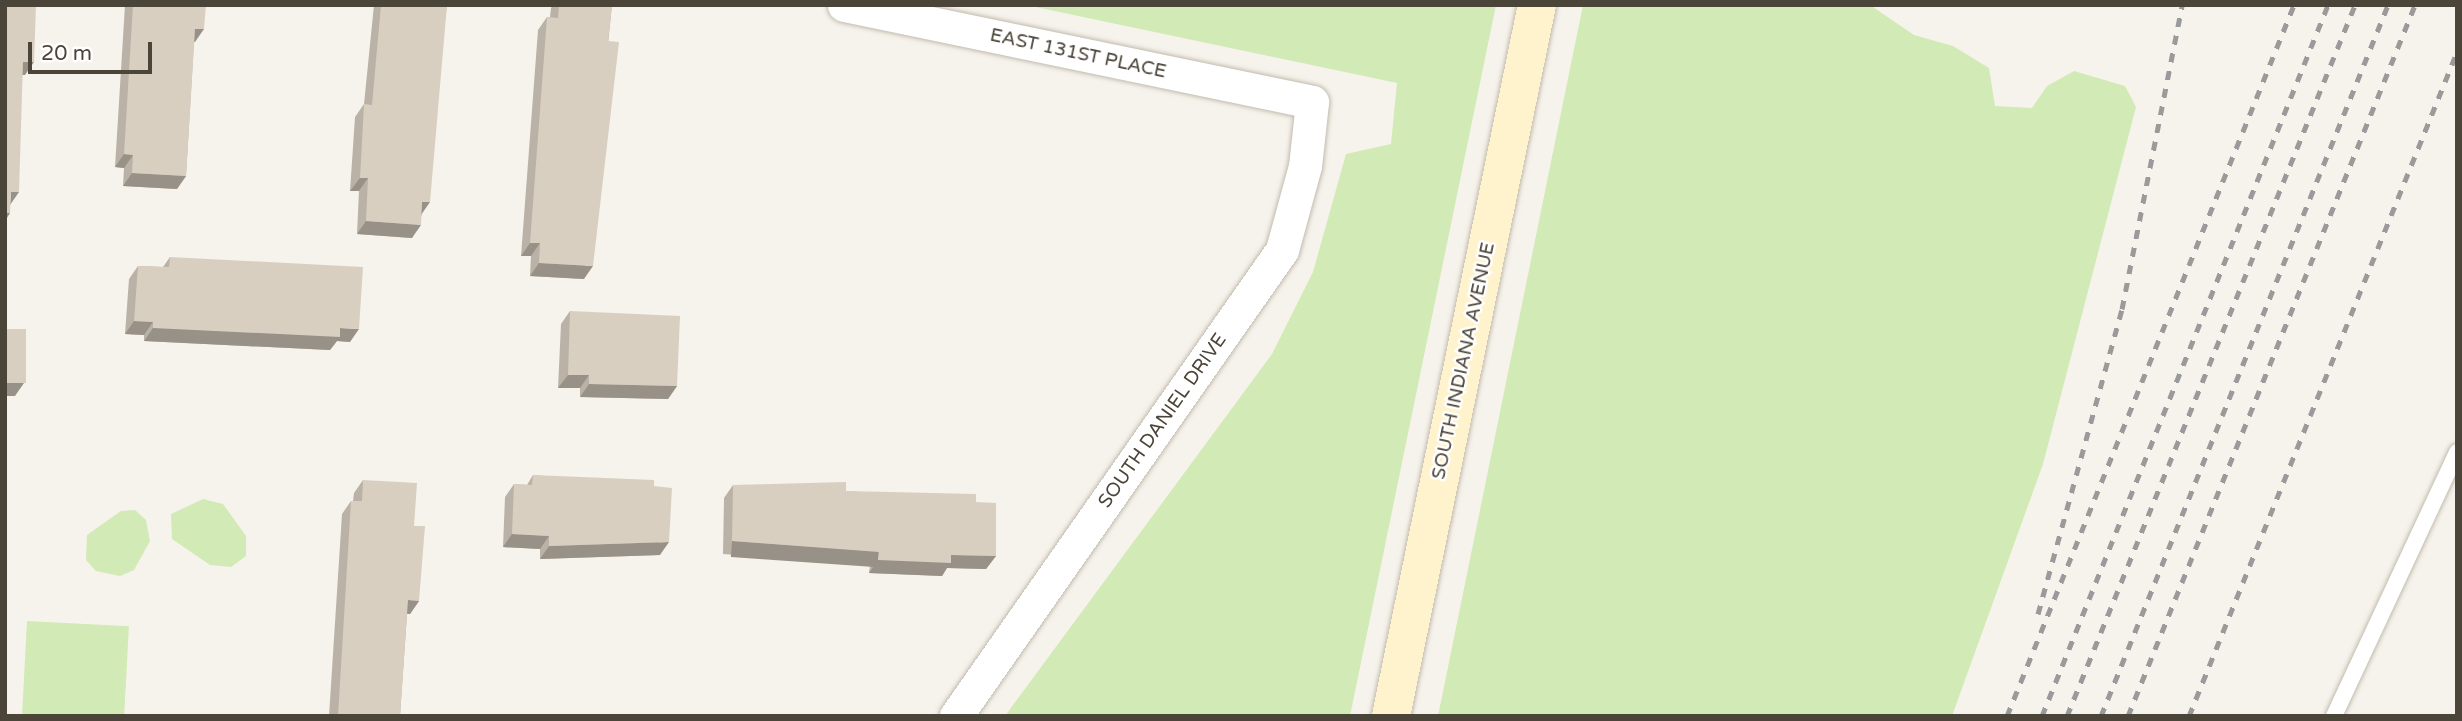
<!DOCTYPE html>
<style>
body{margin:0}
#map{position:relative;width:2462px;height:721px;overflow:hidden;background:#f6f3ec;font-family:"Varela Round",sans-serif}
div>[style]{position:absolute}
.green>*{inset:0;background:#d2eab5;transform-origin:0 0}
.roads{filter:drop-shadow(0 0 2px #c2bbae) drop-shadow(0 0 2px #c2bbae)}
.lane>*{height:16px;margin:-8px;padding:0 8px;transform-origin:8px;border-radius:8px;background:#fff}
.street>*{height:33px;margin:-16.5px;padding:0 16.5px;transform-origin:16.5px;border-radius:16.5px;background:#fff}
.secondary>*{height:38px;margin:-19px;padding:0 19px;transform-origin:19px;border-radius:19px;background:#fff3cd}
.rail>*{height:5px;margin-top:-2.5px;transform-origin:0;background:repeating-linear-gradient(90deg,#9a9a9a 0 9px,transparent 0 18px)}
.wall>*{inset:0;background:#bab2a6}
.shaded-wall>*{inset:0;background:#979187;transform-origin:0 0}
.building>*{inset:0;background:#d8cfc1;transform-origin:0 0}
span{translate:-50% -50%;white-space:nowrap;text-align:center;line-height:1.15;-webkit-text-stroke:5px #fff;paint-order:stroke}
.street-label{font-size:19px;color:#4b4439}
.frame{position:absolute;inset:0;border:7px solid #4b4439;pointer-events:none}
.scale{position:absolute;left:28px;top:42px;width:124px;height:32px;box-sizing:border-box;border:4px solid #4b4439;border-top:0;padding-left:9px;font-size:21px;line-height:24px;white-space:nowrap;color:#4b4439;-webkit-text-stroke:5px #fff;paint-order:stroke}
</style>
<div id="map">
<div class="green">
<i style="clip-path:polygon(1026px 5px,1496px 5px,1350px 716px,1005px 716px,1272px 354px,1313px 272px,1346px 154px,1391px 144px,1397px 83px)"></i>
<i style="clip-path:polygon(1583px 5px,1870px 5px,1914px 35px,1953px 46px,1989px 68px,1995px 106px,2032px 108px,2047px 86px,2074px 71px,2125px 86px,2136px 107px,2043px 464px,1952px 716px,1438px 716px)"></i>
<i style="clip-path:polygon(203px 499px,223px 504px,246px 536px,246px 556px,231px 567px,210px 565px,172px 539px,171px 514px)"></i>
<i style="clip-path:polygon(135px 510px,146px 520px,150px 541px,134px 570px,120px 576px,96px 571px,86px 560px,87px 535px,121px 511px)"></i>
<i style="left:27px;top:621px;width:102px;height:95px;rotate:3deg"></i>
</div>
<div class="roads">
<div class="lane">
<i style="left:2334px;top:716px;width:291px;rotate:-65deg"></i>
</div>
<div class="street">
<i style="left:844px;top:5px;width:478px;rotate:11.7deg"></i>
<i style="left:1312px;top:102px;width:64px;rotate:96.2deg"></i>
<i style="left:1305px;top:166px;width:87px;rotate:105.3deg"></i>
<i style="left:1282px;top:250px;width:569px;rotate:124.98deg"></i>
</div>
<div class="secondary">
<i style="left:1391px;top:716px;width:726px;rotate:-78.4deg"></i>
</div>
</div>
<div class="rail">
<i style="left:2038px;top:614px;width:316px;rotate:-74.6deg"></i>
<i style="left:2122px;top:309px;width:310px;rotate:-78.8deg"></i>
<i style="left:2007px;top:716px;width:767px;rotate:-68.02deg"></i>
<i style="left:2042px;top:716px;width:766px;rotate:-68.09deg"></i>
<i style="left:2067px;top:716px;width:767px;rotate:-67.95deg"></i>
<i style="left:2101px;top:716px;width:767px;rotate:-68.02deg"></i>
<i style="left:2128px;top:716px;width:767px;rotate:-68.02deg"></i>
<i style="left:2189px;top:716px;width:716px;rotate:-68.02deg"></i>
</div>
<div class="wall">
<i style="clip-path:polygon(125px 5px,206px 5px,194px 42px,186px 176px,177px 189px,123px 186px,124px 168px,115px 167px)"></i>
<i style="clip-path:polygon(374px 5px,447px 5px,422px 214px,412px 238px,357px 234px,359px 191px,350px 191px,355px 117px,364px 104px)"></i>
<i style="clip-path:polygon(553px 5px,612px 5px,584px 279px,530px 276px,531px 256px,521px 256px,538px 30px,547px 17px,550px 17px,551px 8px)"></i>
<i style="clip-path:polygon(170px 257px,350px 342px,337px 341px,330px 350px,144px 341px,144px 335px,125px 334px,129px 279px,138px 266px,163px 267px)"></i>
<i style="clip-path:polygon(570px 311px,677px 386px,668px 399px,580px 397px,580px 388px,558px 388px,561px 324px)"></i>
<i style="clip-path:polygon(533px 475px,654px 486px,660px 555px,540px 559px,540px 549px,503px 547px,505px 497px,514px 484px,527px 485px)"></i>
<i style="clip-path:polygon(363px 480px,414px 526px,419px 601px,410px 614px,407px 614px,400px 716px,329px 716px,342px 514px,351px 501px,353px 501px,354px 493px)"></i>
<i style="clip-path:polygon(733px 485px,846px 491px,976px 502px,996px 556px,986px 569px,947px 568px,942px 576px,869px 573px,870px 565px,723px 554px,724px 498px)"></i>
</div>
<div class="shaded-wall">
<i style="clip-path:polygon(195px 29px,204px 29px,195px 42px,186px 42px)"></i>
<i style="clip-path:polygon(23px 62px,34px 62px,25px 75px,14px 75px)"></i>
<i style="clip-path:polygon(124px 154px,133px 155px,124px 168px,115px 167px)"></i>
<i style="clip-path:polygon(132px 173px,186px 176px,177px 189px,123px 186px)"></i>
<i style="clip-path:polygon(360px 178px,368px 178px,359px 191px,350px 191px)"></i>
<i style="clip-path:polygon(11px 192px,19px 192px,10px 205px)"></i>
<i style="clip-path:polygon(422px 202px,430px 202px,421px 215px)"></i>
<i style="clip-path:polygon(5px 213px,10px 213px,5px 221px)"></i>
<i style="clip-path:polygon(366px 221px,421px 225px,412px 238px,357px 234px)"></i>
<i style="clip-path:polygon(530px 243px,540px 243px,531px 256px,521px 256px)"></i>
<i style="clip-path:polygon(539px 263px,593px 266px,584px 279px,530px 276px)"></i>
<i style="clip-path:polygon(134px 321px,153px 322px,144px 335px,125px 334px)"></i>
<i style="clip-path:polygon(153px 328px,340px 328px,359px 329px,350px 342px,337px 341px,330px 350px,144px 341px)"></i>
<i style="clip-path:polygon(568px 375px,589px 375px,580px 388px,558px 388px)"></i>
<i style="clip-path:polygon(5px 383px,24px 383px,15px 396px,5px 396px)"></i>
<i style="clip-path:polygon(589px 384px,677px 386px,668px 399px,580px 397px)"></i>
<i style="clip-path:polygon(512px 534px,549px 536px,540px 549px,503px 547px)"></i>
<i style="left:732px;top:541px;width:147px;height:16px;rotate:4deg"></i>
<i style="clip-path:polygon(669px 542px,660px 555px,540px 559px,549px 546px)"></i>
<i style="clip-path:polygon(951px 555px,996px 556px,986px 569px,947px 568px,942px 576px,869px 573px,878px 560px)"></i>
<i style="clip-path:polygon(408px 600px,419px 601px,410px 614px,399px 613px)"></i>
</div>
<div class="building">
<i style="clip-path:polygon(5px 5px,36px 5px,34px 62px,23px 62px,19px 192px,11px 192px,10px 213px,5px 213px)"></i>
<i style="clip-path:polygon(133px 5px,206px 5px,204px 29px,195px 29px,186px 176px,132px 173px,133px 155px,124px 154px)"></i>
<i style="clip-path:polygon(381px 5px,447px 5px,430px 202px,422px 202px,421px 225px,366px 221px,368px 178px,360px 178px,364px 104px,372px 105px)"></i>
<i style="clip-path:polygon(559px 5px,612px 5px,608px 41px,619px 42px,593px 266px,539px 263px,540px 243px,530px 243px,547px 17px,558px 18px)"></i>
<i style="clip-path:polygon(170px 257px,363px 267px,359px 329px,340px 328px,340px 337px,153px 328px,153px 322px,134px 321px,138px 266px,169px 267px)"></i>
<i style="clip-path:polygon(570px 311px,680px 316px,677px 386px,589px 384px,589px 375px,568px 375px)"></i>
<i style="left:5px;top:329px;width:21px;height:54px"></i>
<i style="clip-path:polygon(533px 475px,654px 480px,654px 486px,672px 488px,669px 542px,549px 546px,549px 536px,512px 534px,514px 484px,532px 485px)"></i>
<i style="clip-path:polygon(363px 480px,417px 483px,414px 526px,425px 526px,419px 601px,408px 600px,400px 716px,338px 716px,351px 501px,362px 501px)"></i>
<i style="clip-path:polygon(846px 482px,846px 491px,976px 494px,976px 502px,996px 503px,996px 556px,951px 555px,951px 563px,878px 560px,879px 552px,732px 541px,733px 485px)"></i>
</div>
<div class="street-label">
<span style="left:1078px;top:54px;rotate:12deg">EAST 131ST PLACE</span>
<span style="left:1464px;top:361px;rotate:-78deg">SOUTH INDIANA AVENUE</span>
<span style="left:1163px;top:421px;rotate:-55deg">SOUTH DANIEL DRIVE</span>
</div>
<div class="frame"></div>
<div class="scale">20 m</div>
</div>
